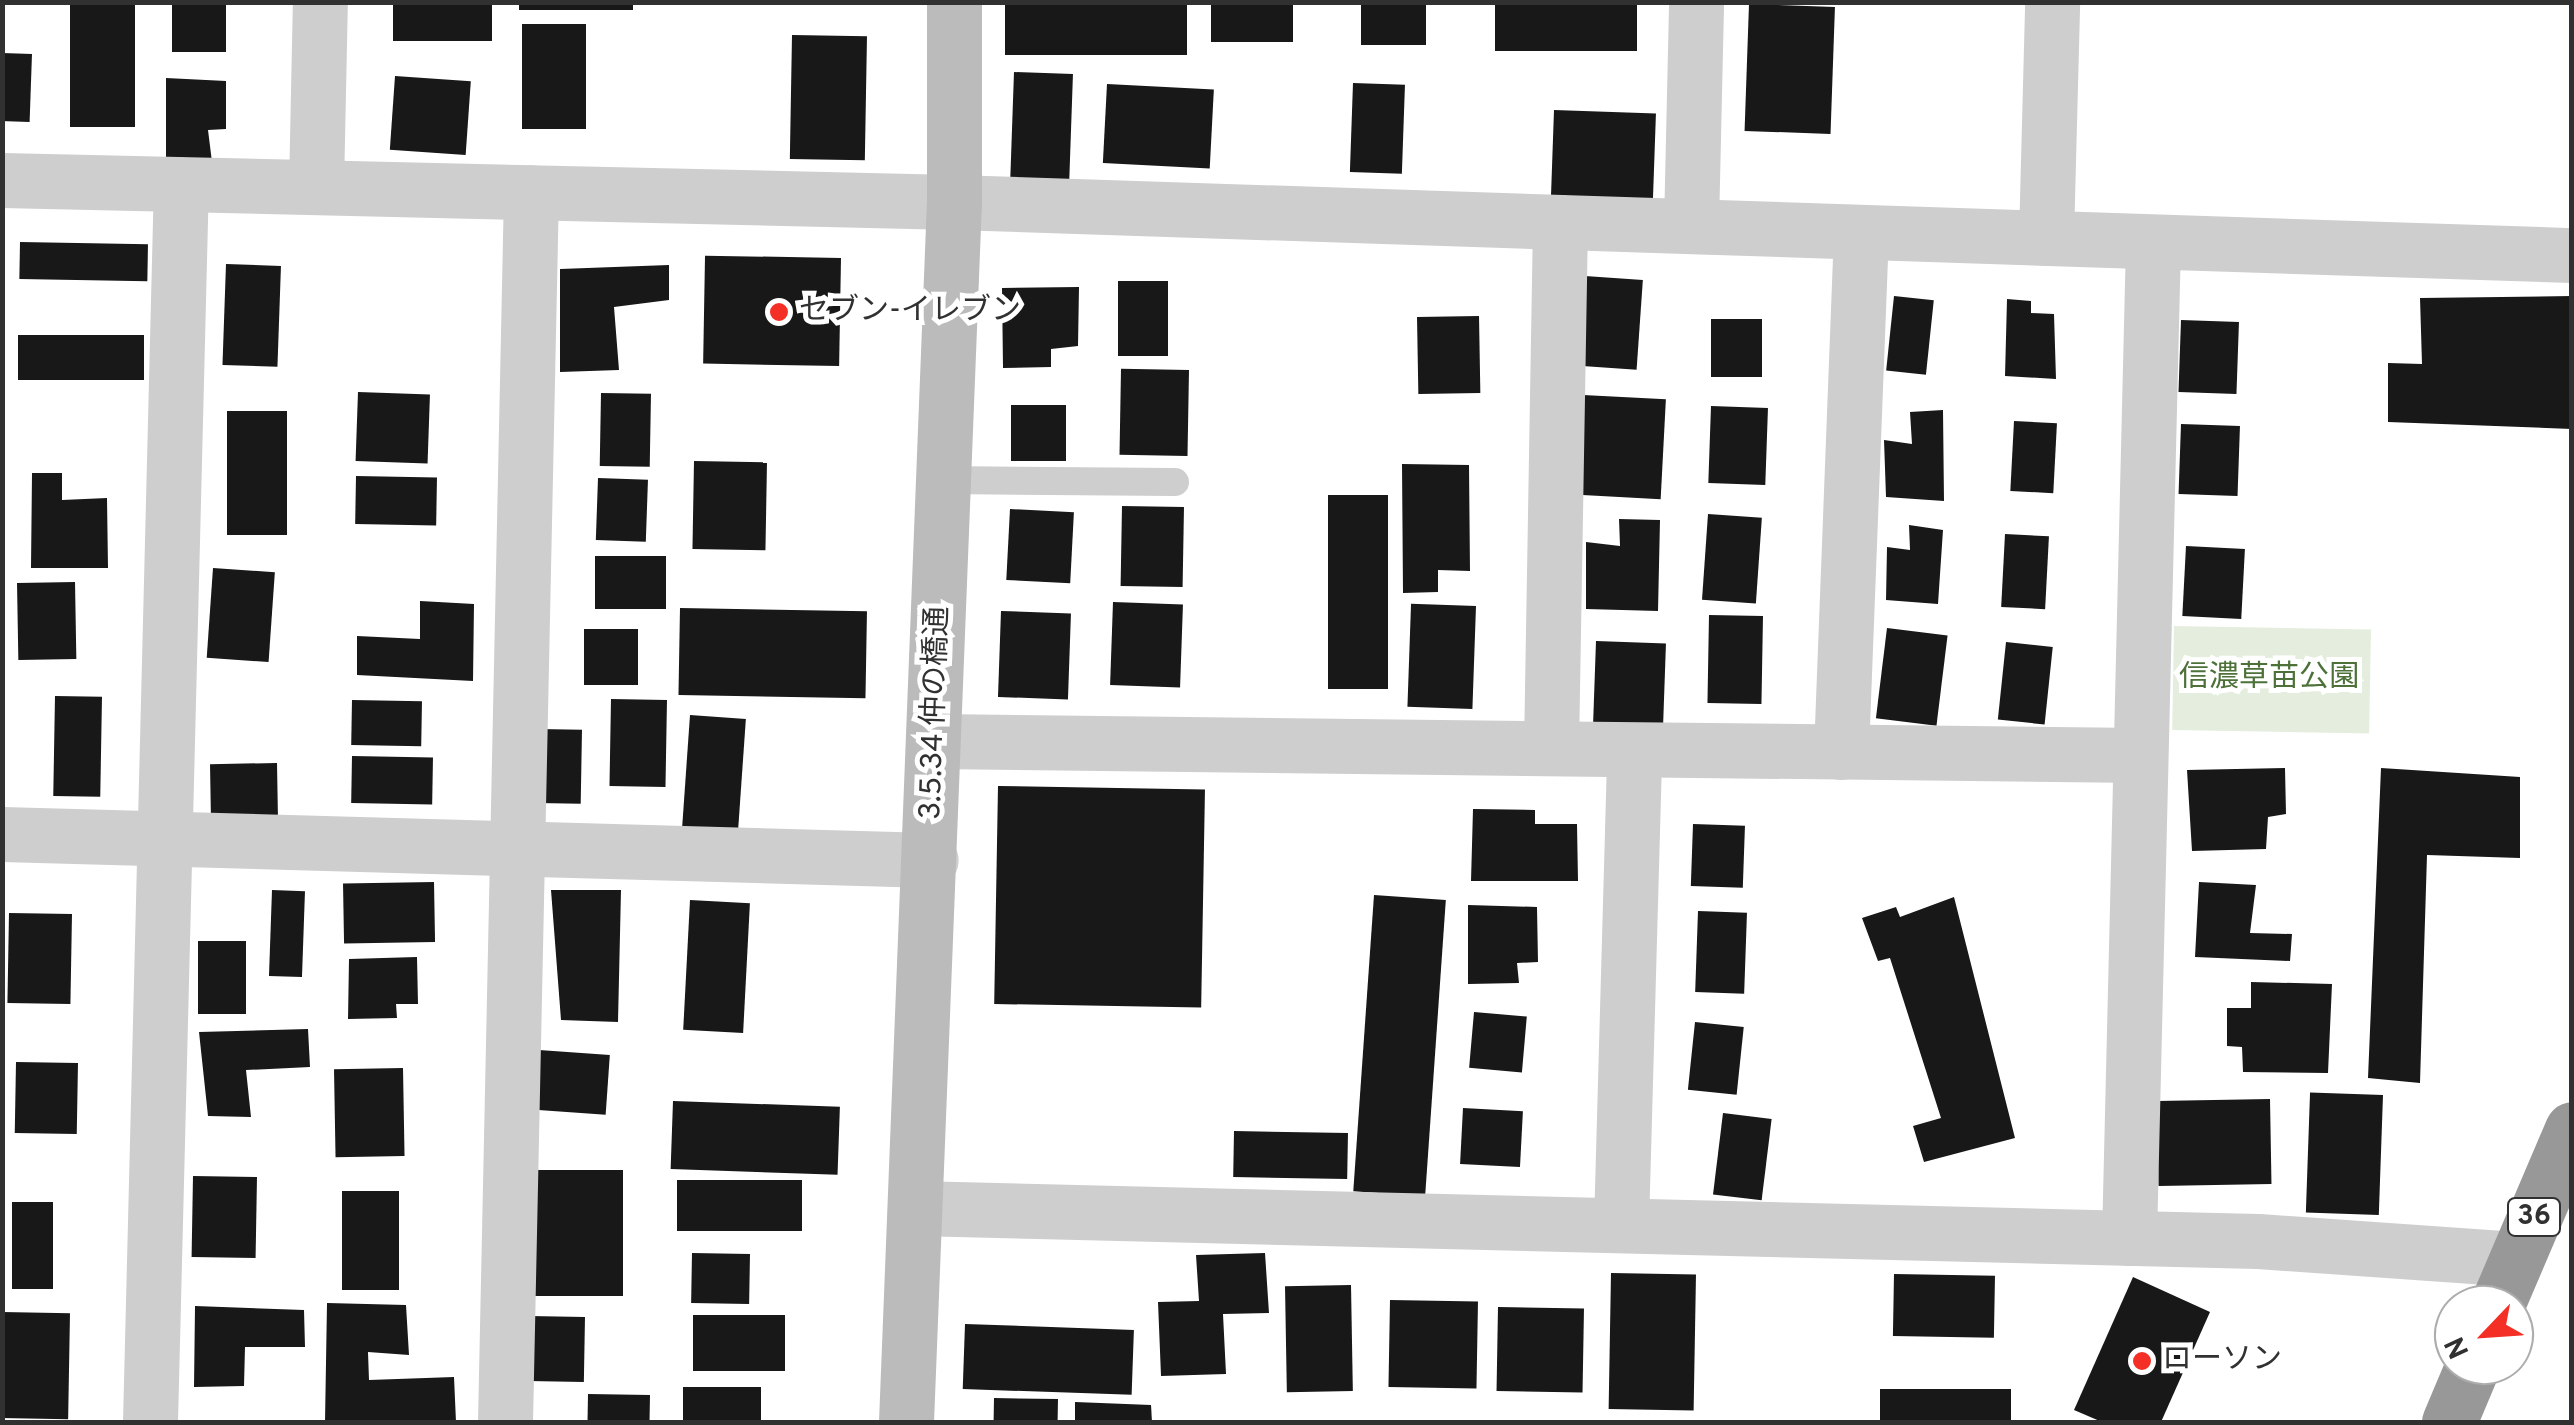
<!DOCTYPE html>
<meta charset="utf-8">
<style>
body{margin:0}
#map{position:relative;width:2574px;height:1425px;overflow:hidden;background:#fff;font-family:Overpass,"Noto Sans JP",sans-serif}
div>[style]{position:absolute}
.green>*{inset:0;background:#e5eede;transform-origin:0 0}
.building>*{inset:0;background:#181818;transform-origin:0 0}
.lane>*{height:28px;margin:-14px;padding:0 14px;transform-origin:14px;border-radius:14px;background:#cecece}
.street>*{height:55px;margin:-27.5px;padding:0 27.5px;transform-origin:27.5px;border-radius:27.5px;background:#cecece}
.secondary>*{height:55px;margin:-27.5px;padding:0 27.5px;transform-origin:27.5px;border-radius:27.5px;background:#bbb}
.highway>*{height:55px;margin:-27.5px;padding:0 27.5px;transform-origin:27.5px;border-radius:27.5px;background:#989898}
.dots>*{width:28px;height:28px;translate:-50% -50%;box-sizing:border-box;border:5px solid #fff;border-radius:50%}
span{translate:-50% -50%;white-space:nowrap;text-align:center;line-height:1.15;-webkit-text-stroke:10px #fff;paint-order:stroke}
.shield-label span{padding:2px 8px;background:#fff;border:2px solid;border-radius:8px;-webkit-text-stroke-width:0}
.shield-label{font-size:28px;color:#313131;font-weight:700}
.poi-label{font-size:30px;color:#313131}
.left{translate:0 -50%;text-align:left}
.park-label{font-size:30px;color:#4d7139}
.street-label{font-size:30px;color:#313131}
.frame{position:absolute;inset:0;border:5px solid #313131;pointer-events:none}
.north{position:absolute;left:2434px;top:1285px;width:100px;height:100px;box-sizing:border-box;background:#fff;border:2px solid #adadad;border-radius:50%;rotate:245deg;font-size:28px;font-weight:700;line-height:40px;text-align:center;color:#313131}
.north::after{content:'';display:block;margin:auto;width:35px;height:45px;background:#f42f26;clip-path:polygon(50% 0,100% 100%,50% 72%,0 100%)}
</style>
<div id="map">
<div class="green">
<i style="left:2174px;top:626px;width:197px;height:104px;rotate:1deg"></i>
</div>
<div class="building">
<i style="left:70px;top:2px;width:65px;height:125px"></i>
<i style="left:172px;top:2px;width:54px;height:50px"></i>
<i style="left:393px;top:2px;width:99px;height:39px"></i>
<i style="left:519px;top:2px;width:114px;height:8px"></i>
<i style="left:1005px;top:2px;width:182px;height:53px"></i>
<i style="left:1211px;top:2px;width:82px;height:40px"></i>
<i style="left:1361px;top:2px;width:65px;height:43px"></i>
<i style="left:1495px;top:2px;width:142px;height:49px"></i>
<i style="left:1749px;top:4px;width:86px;height:127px;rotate:2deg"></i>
<i style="left:522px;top:24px;width:64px;height:105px"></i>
<i style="left:792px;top:35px;width:75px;height:124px;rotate:1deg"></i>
<i style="left:2px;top:53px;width:30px;height:68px;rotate:2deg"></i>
<i style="left:1014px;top:72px;width:59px;height:111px;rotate:2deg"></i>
<i style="left:395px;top:76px;width:76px;height:74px;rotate:4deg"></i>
<i style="clip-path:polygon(166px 78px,226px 81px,226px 129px,208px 130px,212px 162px,166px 161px)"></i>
<i style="left:1353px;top:83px;width:52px;height:89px;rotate:2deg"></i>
<i style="left:1107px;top:84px;width:107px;height:79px;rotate:3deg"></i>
<i style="left:1554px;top:110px;width:102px;height:87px;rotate:2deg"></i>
<i style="left:20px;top:242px;width:128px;height:37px;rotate:1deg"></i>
<i style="left:841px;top:258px;width:108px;height:136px;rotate:91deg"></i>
<i style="left:226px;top:264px;width:55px;height:101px;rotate:2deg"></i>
<i style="clip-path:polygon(669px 265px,669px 300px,614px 307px,619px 370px,560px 372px,560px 269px)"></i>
<i style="left:1585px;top:276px;width:58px;height:90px;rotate:4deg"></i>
<i style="left:1118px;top:281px;width:50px;height:75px"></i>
<i style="clip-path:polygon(1079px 287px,1078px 346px,1051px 349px,1051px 367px,1003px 368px,1002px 288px)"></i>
<i style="left:1894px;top:296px;width:40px;height:75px;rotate:6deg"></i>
<i style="clip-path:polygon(2572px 296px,2572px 429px,2388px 422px,2388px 363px,2422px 364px,2420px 298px)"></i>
<i style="clip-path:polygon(2007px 299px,2031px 301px,2031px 313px,2054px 314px,2056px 379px,2005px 376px)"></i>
<i style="left:1479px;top:316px;width:77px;height:62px;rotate:89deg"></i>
<i style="left:1711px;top:319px;width:51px;height:58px"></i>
<i style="left:2181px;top:320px;width:58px;height:72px;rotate:2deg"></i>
<i style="left:18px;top:335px;width:126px;height:45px"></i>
<i style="left:1189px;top:370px;width:86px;height:68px;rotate:91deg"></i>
<i style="left:358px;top:392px;width:72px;height:69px;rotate:2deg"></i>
<i style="left:601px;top:393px;width:50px;height:73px;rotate:1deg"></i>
<i style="left:1583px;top:395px;width:83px;height:100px;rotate:3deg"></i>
<i style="left:1011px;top:405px;width:55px;height:56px"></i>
<i style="left:1711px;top:406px;width:57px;height:77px;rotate:2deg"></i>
<i style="clip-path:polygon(1943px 410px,1944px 501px,1886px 497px,1884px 440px,1912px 444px,1910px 412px)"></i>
<i style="left:227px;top:411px;width:60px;height:124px"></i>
<i style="left:2014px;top:421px;width:43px;height:70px;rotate:3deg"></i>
<i style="left:2181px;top:424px;width:59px;height:70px;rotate:2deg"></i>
<i style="left:694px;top:461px;width:73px;height:88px;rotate:1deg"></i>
<i style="clip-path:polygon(1402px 464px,1469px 465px,1470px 571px,1438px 570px,1438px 592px,1403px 593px)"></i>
<i style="clip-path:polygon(32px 473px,62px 473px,62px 500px,107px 498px,108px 568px,31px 568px)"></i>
<i style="left:356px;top:476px;width:81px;height:48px;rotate:1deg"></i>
<i style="left:598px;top:478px;width:50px;height:62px;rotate:2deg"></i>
<i style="left:1328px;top:495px;width:60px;height:194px"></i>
<i style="left:1122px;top:506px;width:62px;height:80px;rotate:1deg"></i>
<i style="left:1010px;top:509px;width:64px;height:71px;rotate:3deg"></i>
<i style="left:1708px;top:514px;width:54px;height:86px;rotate:4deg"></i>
<i style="clip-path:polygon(1619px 519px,1660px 520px,1658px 611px,1586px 609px,1586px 542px,1620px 546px)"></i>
<i style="clip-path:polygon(1909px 525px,1943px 530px,1938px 604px,1886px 600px,1887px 547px,1910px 550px)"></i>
<i style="left:2005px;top:534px;width:44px;height:73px;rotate:3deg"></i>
<i style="left:2186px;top:546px;width:59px;height:70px;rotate:3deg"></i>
<i style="left:595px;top:556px;width:71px;height:53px"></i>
<i style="left:213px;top:568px;width:62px;height:90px;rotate:4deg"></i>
<i style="left:75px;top:582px;width:77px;height:58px;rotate:89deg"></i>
<i style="clip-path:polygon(420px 601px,474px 604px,473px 681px,357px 675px,357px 636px,420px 639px)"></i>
<i style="left:1113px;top:602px;width:70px;height:83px;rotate:2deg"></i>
<i style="left:1476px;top:606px;width:103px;height:65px;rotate:92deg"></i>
<i style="left:680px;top:608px;width:187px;height:87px;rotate:1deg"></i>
<i style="left:1001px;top:611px;width:70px;height:86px;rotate:2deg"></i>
<i style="left:1709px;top:615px;width:54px;height:88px;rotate:1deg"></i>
<i style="left:1887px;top:628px;width:61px;height:91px;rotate:7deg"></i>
<i style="left:584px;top:629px;width:54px;height:56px"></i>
<i style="left:1596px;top:641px;width:70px;height:86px;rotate:2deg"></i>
<i style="left:2006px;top:642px;width:47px;height:78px;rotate:6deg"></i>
<i style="left:55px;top:696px;width:47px;height:100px;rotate:1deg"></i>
<i style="left:611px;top:699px;width:56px;height:87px;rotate:1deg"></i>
<i style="left:352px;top:700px;width:70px;height:45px;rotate:1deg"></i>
<i style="left:690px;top:715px;width:56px;height:112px;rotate:4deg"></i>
<i style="left:538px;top:729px;width:44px;height:74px;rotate:1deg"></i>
<i style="left:352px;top:756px;width:81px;height:47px;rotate:1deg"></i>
<i style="left:277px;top:763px;width:55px;height:67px;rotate:89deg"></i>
<i style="clip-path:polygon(2285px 768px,2286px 814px,2268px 817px,2266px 849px,2192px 851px,2187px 770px)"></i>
<i style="clip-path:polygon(2381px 768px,2520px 777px,2520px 858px,2427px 855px,2420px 1083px,2368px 1078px)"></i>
<i style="left:998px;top:786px;width:207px;height:218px;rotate:1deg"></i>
<i style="clip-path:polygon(1473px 809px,1535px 810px,1535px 824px,1577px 824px,1578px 881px,1471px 881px)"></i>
<i style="left:1693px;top:824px;width:52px;height:62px;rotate:2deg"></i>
<i style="left:434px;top:882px;width:60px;height:91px;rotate:89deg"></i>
<i style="clip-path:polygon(2199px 882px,2256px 885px,2250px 933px,2292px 934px,2290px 961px,2195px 957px)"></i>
<i style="left:272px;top:890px;width:33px;height:86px;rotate:2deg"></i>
<i style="clip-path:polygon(551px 890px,621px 890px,618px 1022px,561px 1020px)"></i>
<i style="left:1374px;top:895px;width:72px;height:297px;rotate:4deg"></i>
<i style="clip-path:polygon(1954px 897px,2015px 1138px,1924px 1162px,1913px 1126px,1941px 1118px,1890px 958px,1878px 961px,1862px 918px,1896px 907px,1900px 917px)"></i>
<i style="left:690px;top:900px;width:60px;height:130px;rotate:3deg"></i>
<i style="clip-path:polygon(1468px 905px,1537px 907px,1538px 962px,1517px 963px,1519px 983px,1468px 984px)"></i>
<i style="left:1698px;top:911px;width:49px;height:81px;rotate:2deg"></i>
<i style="left:9px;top:913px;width:63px;height:90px;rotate:1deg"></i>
<i style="left:198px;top:941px;width:48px;height:73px"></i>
<i style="clip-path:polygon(417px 957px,418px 1004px,396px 1004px,397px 1018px,348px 1019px,349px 959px)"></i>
<i style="clip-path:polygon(2251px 982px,2332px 984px,2328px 1073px,2243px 1072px,2242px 1047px,2227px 1046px,2227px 1008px,2251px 1008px)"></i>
<i style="left:1474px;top:1012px;width:53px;height:56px;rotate:5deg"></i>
<i style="left:1695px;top:1022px;width:49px;height:68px;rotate:6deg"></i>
<i style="clip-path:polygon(308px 1029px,310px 1067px,246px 1070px,251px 1117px,208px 1116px,199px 1032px)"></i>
<i style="left:539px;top:1050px;width:71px;height:60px;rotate:4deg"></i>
<i style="left:16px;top:1062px;width:62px;height:71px;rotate:1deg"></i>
<i style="left:403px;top:1068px;width:88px;height:69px;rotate:89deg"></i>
<i style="left:2383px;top:1095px;width:120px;height:73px;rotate:92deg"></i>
<i style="left:2270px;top:1099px;width:85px;height:113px;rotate:89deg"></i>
<i style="left:673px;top:1101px;width:167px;height:68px;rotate:2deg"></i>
<i style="left:1463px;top:1108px;width:60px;height:56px;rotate:3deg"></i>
<i style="left:1723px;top:1113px;width:49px;height:82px;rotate:7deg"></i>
<i style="left:1234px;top:1131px;width:114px;height:46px;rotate:1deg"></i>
<i style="left:623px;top:1170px;width:126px;height:89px;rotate:90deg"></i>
<i style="left:193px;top:1176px;width:64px;height:81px;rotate:1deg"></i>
<i style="left:677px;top:1180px;width:125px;height:51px"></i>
<i style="left:342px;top:1191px;width:57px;height:99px"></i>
<i style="left:12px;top:1202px;width:41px;height:87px"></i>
<i style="left:692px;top:1253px;width:58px;height:50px;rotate:1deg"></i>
<i style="clip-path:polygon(1265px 1253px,1269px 1313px,1223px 1314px,1226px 1374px,1161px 1376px,1158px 1302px,1199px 1301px,1196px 1255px)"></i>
<i style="left:1611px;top:1273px;width:85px;height:136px;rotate:1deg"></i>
<i style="left:1894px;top:1274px;width:101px;height:62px;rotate:1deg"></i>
<i style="clip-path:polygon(2133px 1277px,2210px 1312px,2161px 1422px,2102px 1422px,2074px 1410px)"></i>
<i style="left:1351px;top:1285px;width:106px;height:66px;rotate:89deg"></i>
<i style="left:1390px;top:1300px;width:88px;height:87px;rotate:1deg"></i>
<i style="clip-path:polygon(327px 1303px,406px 1305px,409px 1355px,368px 1352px,369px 1380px,454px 1377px,456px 1422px,325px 1422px)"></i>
<i style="clip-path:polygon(195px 1306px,304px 1310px,305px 1347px,245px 1347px,244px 1386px,194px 1387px)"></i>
<i style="left:1498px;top:1307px;width:86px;height:84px;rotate:1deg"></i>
<i style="left:2px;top:1312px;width:68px;height:106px;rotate:1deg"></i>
<i style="left:693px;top:1315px;width:92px;height:56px"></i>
<i style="left:529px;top:1316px;width:56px;height:65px;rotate:1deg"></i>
<i style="left:965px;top:1324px;width:169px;height:65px;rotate:2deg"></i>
<i style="left:761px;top:1387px;width:35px;height:78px;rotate:90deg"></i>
<i style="left:2011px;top:1389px;width:33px;height:131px;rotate:90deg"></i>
<i style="left:588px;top:1394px;width:62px;height:28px;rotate:1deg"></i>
<i style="left:994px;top:1398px;width:64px;height:24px;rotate:1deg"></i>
<i style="clip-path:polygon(1075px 1402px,1151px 1405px,1152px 1422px,1075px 1422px)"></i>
</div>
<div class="lane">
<i style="left:944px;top:480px;width:231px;rotate:0.5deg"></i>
</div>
<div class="street">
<i style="left:2px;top:180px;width:952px;rotate:1.32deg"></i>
<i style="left:954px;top:202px;width:1619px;rotate:1.88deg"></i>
<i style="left:316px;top:187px;width:185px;rotate:-88.8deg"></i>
<i style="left:1691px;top:226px;width:224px;rotate:-88.7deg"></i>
<i style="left:2046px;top:238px;width:236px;rotate:-88.5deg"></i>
<i style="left:935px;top:741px;width:1205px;rotate:0.67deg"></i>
<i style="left:1551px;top:748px;width:526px;rotate:-89.02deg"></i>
<i style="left:1841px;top:752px;width:520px;rotate:-87.8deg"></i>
<i style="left:2px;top:834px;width:929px;rotate:1.6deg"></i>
<i style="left:915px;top:1208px;width:1343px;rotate:1.41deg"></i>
<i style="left:2258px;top:1241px;width:258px;rotate:4deg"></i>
<i style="left:1621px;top:1225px;width:475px;rotate:-88.4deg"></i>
<i style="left:2129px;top:1238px;width:996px;rotate:-88.62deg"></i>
<i style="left:150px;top:1422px;width:1238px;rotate:-88.57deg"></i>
<i style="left:505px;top:1422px;width:1230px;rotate:-88.79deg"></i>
</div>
<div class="secondary">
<i style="left:906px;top:1422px;width:1221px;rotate:-87.75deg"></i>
<i style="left:954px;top:202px;width:200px;rotate:-90deg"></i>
</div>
<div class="highway">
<i style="left:2497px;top:1305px;width:191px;rotate:-66.9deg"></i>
<i style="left:2449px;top:1422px;width:62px;rotate:-67.2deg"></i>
</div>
<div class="dots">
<i style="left:779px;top:312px;background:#f42f26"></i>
<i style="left:2142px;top:1361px;background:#f42f26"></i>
</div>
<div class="shield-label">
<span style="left:2534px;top:1217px">36</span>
</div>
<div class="poi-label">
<span class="left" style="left:799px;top:312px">セブン-イレブン</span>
<span class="left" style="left:2162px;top:1361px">ローソン</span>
</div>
<div class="park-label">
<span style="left:2269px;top:679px">信濃草苗公園</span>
</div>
<div class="street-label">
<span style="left:936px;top:713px;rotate:-88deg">3.5.34 仲の橋通</span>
</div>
<div class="frame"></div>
<div class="north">N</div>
</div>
